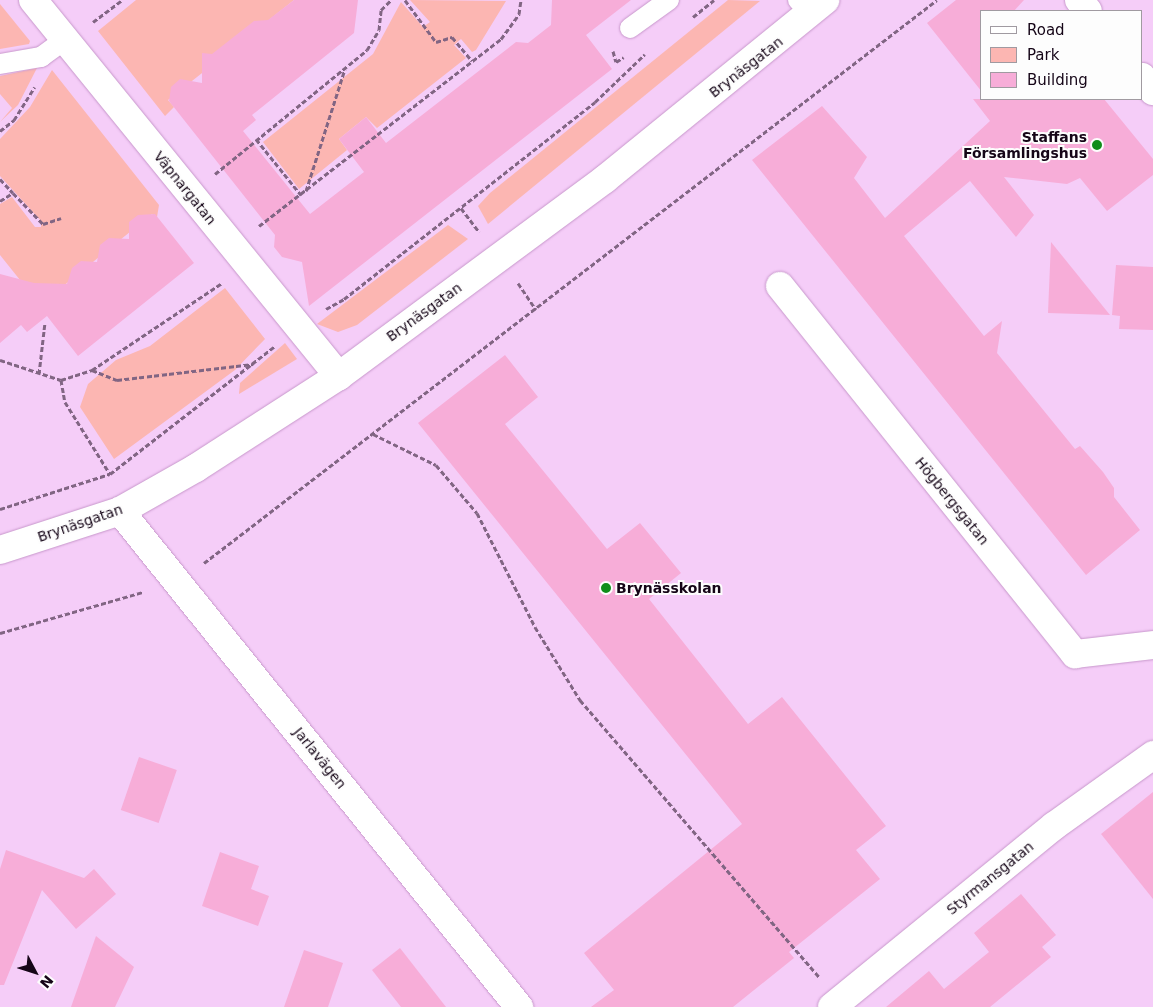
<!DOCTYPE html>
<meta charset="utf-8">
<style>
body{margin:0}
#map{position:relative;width:1153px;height:1007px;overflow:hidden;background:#f5cdf8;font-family:"DejaVu Sans",sans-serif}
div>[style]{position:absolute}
.green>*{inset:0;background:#fcb6b2}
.building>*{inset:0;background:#f7add8;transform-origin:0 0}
.path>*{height:3px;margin-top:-1.5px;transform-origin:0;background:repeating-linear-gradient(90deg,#816583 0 5px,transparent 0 7.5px)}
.roads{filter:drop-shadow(0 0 1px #c797cb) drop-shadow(0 0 1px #c797cb)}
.service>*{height:20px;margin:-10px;padding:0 10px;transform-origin:10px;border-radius:10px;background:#fff}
.minor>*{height:28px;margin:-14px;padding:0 14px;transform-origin:14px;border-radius:14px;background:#fff}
.tertiary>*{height:28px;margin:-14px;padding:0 14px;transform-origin:14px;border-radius:14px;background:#fff}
.dots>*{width:14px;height:14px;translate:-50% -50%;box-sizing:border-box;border:2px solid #fdfdfd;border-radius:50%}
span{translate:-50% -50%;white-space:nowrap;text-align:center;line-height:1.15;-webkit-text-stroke:4px #fdfdfd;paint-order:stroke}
.street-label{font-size:14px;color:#150517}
.poi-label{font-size:14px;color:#150517;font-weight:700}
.right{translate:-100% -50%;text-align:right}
.left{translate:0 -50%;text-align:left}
.legend{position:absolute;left:980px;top:10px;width:162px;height:90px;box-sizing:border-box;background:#fdfdfd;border:1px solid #a09aa1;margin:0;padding:6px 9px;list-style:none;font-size:15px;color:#150517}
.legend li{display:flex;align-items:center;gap:10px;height:25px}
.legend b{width:25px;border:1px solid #a09aa1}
.north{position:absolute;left:10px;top:947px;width:50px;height:50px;-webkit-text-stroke:4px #fdfdfd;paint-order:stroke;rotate:130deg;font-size:14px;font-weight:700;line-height:20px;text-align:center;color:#150517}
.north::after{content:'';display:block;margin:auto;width:18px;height:22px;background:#150517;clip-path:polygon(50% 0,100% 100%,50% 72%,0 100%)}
</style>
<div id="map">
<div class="green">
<i style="clip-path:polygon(136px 0,294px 0,168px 100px,174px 107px,165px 116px,98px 31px)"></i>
<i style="clip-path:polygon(410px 0,506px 1px,476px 50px,472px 52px,461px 39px,454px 45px,466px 58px,377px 128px,366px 117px,339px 139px,347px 150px,299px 189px,263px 142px,373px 54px,401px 2px,423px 27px,430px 22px)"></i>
<i style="clip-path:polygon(728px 0,760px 1px,488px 224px,478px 206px,490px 193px)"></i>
<i style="clip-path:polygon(0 4px,30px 41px,29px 44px,0 49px)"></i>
<i style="clip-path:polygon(37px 68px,18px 105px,0 122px,12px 108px,0 94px,0 76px)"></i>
<i style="clip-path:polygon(52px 70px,159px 205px,157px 217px,152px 214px,40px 305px,0 255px,0 204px,12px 197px,35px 227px,41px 227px,41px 221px,0 176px,0 139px,30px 107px)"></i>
<i style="clip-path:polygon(448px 225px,468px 239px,357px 325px,338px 332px,317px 324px)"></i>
<i style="clip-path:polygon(225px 288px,265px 339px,235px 370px,114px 459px,80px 407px,88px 384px,116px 360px,150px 346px)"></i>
<i style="clip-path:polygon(285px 343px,297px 359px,239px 394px,240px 383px)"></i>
</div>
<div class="building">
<i style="clip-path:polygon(294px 0,358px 0,354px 33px,252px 115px,256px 120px,243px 131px,310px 214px,364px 172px,339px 139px,366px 117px,386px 143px,516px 42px,528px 43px,551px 25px,552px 0,631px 0,586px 35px,612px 69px,309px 306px,302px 262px,282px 257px,274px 247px,275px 235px,169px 101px,171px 87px,180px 79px,202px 83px,202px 53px,212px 54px,254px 21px,268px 20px)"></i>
<i style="clip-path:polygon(956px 0,1024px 0,1014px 11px,982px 11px,982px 92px,927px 23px)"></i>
<i style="clip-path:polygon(973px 99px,1104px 99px,1153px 159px,1153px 175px,1107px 211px,1080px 178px,1067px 184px,1004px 177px,1034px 215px,1016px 237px,970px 181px,904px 236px,984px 336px,1002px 321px,997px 353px,1075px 449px,1080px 446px,1103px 472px,1114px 488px,1114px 497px,1140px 530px,1086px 575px,752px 160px,822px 106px,867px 157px,854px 178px,885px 218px,990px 121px)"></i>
<i style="clip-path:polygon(155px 214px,194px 263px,78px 356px,47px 316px,27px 332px,21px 325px,0 343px,0 274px,34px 283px,67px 284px,72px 268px,81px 261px,97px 262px,100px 245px,109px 238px,129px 239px,129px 222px,138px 215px)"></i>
<i style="clip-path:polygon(1051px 242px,1110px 315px,1048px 313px)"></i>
<i style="clip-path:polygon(1116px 265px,1153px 267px,1153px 330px,1119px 329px,1120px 316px,1112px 315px)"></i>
<i style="clip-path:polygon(505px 355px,538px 397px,505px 424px,607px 549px,640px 523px,681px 573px,649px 599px,748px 724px,782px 697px,886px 826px,856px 850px,880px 879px,789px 952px,794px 958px,733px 1007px,591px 1007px,614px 990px,584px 953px,742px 824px,418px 423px)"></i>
<i style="left:139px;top:757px;width:40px;height:56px;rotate:19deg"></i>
<i style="clip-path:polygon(1153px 792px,1153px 899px,1101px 834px)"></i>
<i style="clip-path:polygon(6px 850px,84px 878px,94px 869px,116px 894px,76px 929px,42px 890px,4px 985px,0 985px,0 869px)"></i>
<i style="clip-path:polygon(220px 852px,259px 866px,251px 889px,269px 896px,258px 926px,202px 906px)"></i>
<i style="clip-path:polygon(1021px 894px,1056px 935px,1042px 947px,1051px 957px,990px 1007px,886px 1007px,929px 971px,944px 989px,989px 952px,974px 933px)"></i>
<i style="clip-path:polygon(96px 936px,134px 967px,115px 1007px,71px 1007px)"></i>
<i style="clip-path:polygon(400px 948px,446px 1007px,401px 1007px,372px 970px)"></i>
<i style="clip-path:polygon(304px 950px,343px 963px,328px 1007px,284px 1007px)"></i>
</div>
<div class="path">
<i style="left:405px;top:0;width:52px;rotate:53.6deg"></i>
<i style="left:436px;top:42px;width:17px;rotate:-17deg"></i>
<i style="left:452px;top:37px;width:31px;rotate:50deg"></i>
<i style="left:693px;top:17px;width:27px;rotate:-39deg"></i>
<i style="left:93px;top:22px;width:36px;rotate:-37deg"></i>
<i style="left:613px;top:51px;width:11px;rotate:75deg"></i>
<i style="left:616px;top:62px;width:9px;rotate:-32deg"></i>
<i style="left:0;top:131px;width:18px;rotate:-38deg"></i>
<i style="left:14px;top:120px;width:39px;rotate:-58deg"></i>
<i style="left:256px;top:139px;width:72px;rotate:51.2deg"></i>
<i style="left:215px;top:174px;width:196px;rotate:-39.2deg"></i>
<i style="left:367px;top:50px;width:23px;rotate:-59deg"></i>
<i style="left:379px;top:30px;width:20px;rotate:-84deg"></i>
<i style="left:381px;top:10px;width:14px;rotate:-45deg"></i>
<i style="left:0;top:179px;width:19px;rotate:47deg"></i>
<i style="left:306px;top:191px;width:128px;rotate:-72.3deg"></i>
<i style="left:0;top:201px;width:15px;rotate:-32deg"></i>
<i style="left:13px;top:193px;width:43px;rotate:45.9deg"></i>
<i style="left:43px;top:224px;width:19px;rotate:-18deg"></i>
<i style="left:461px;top:208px;width:30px;rotate:53deg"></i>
<i style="left:259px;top:226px;width:306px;rotate:-37.7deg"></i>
<i style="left:501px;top:39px;width:31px;rotate:-54deg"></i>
<i style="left:519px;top:14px;width:14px;rotate:-82deg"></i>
<i style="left:518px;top:283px;width:32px;rotate:56deg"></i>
<i style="left:326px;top:309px;width:21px;rotate:-29deg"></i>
<i style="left:344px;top:299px;width:319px;rotate:-38.1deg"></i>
<i style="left:595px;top:102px;width:69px;rotate:-43.8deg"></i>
<i style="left:0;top:360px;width:64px;rotate:18.2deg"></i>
<i style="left:61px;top:380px;width:33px;rotate:-18deg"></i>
<i style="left:92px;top:370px;width:156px;rotate:-33.8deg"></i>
<i style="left:92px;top:370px;width:27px;rotate:22deg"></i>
<i style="left:117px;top:380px;width:137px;rotate:-6.7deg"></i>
<i style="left:39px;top:374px;width:52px;rotate:-83.4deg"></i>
<i style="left:61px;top:380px;width:22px;rotate:80deg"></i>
<i style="left:65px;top:402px;width:85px;rotate:58deg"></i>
<i style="left:373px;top:434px;width:70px;rotate:26.2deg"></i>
<i style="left:436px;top:465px;width:63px;rotate:49.5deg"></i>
<i style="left:477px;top:513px;width:128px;rotate:63deg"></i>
<i style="left:535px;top:627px;width:86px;rotate:58.3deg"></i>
<i style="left:580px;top:700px;width:366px;rotate:49.2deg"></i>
<i style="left:0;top:509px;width:115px;rotate:-17.7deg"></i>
<i style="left:110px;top:474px;width:209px;rotate:-37.8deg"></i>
<i style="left:204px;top:563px;width:924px;rotate:-37.53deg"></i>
<i style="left:0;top:633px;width:149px;rotate:-16deg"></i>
</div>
<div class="roads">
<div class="service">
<i style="left:798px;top:0;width:20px;rotate:45deg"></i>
<i style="left:630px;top:28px;width:48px;rotate:-35.7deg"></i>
<i style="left:0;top:64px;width:42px;rotate:-9.7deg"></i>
<i style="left:41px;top:57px;width:29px;rotate:-36deg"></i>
</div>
<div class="minor">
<i style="left:33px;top:0;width:485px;rotate:50.9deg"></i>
<i style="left:1079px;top:0;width:14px;rotate:51deg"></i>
<i style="left:1142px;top:77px;width:18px;rotate:52deg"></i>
<i style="left:780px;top:286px;width:472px;rotate:51.3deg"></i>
<i style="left:1075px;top:654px;width:79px;rotate:-6.6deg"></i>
<i style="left:120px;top:511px;width:637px;rotate:51.19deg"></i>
<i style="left:832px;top:1007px;width:286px;rotate:-39.2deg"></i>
<i style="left:1054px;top:826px;width:122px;rotate:-35.6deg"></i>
</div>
<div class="tertiary">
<i style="left:0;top:550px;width:126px;rotate:-18deg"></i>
<i style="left:120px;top:511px;width:87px;rotate:-29.5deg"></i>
<i style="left:196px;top:468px;width:170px;rotate:-32.8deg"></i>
<i style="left:339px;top:376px;width:331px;rotate:-36.5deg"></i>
<i style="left:605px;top:179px;width:284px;rotate:-39.1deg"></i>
</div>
</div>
<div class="dots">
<i style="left:1097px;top:145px;background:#108e1a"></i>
<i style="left:606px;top:588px;background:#108e1a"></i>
</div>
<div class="street-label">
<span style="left:746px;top:67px;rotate:-38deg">Brynäsgatan</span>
<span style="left:185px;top:188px;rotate:51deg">Väpnargatan</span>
<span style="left:424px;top:312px;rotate:-36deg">Brynäsgatan</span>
<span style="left:952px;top:501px;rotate:51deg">Högbergsgatan</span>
<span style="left:80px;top:523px;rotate:-19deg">Brynäsgatan</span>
<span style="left:320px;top:758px;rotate:51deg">Jarlavägen</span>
<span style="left:990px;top:878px;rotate:-39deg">Styrmansgatan</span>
</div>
<div class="poi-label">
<span class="right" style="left:1087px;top:145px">Staffans<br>Församlingshus</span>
<span class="left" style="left:616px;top:588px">Brynässkolan</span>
</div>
<ul class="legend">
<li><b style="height:6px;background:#fff"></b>Road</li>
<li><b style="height:14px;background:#fcb6b2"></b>Park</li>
<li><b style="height:14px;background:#f7add8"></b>Building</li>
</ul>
<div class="north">N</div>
</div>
